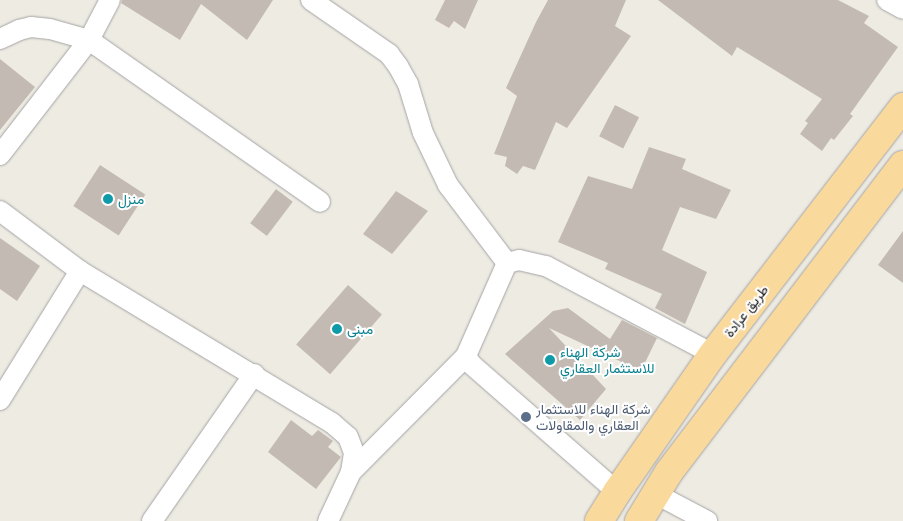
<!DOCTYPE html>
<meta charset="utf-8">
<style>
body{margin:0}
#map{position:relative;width:903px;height:521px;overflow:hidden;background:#eeebe3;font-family:Montserrat,Vazirmatn,sans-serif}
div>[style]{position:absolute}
.building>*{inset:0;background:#c3bbb3;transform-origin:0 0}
.roads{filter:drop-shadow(0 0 1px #a4a4a4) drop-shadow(0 0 1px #a4a4a4)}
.street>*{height:20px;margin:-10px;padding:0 10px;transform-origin:10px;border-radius:10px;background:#fff}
.primary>*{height:28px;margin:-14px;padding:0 14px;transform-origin:14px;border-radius:14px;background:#fad99c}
.dots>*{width:14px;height:14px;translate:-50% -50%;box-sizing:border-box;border:2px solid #fff;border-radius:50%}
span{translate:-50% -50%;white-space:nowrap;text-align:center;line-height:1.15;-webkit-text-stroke:4px #fff;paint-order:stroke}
.culture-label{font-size:14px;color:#0d838f}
.left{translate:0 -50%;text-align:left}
.street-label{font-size:14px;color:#1d1d1d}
.service-label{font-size:14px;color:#4e5e75}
</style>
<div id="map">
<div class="building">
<i style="clip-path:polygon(122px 0,273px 0,247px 40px,201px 4px,180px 40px,121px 3px)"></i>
<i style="clip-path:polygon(445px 0,478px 0,465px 29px,454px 21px,449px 28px,435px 20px)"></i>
<i style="clip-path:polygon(548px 0,626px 0,615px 26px,631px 36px,567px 128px,556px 122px,535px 170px,523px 166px,517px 174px,505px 166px,507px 157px,494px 154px,517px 96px,506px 88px,536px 22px)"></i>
<i style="clip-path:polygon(658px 0,838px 0,869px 16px,864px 23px,898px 47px,850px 114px,853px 116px,834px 140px,831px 138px,822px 151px,800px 134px,808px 123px,805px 121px,822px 99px,737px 47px,732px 56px)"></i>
<i style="clip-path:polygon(0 59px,35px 87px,0 130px)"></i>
<i style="left:615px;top:105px;width:27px;height:35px;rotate:27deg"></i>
<i style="clip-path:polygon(649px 147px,686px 159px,682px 169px,731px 190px,716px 219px,680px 207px,662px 250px,707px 272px,685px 324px,655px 308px,662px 294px,605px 269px,608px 263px,558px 242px,588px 176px,632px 189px)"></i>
<i style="left:100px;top:165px;width:54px;height:49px;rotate:33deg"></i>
<i style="left:276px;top:189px;width:21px;height:43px;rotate:37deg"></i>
<i style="clip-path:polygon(396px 191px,428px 211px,392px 254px,363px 234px)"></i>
<i style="clip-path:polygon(903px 231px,903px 283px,878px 265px)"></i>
<i style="clip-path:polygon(0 238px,40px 266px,17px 301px,0 289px)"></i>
<i style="left:348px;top:285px;width:45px;height:79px;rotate:41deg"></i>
<i style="clip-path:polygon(568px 308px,610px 339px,622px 320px,657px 338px,641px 371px,549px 328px,606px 389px,580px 420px,505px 354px,553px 311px)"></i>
<i style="clip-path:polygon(291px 420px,312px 436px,318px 430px,333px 441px,328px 447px,341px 457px,316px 489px,268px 452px)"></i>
</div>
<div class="roads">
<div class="street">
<i style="left:311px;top:0;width:95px;rotate:34.7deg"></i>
<i style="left:389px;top:54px;width:15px;rotate:53deg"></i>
<i style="left:398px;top:66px;width:21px;rotate:61deg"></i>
<i style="left:408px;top:84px;width:51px;rotate:73deg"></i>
<i style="left:423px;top:133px;width:58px;rotate:64.3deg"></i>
<i style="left:448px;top:185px;width:98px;rotate:52.9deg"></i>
<i style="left:507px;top:263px;width:102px;rotate:113.8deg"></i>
<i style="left:466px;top:356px;width:9px;rotate:58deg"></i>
<i style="left:471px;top:364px;width:194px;rotate:41.2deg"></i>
<i style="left:887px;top:0;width:18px;rotate:29deg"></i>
<i style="left:0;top:39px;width:21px;rotate:-25deg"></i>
<i style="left:19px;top:30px;width:12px;rotate:-14deg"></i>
<i style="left:31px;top:27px;width:19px;rotate:6deg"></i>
<i style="left:50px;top:29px;width:41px;rotate:15.8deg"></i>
<i style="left:89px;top:40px;width:282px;rotate:35deg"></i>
<i style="left:0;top:155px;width:145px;rotate:-52.3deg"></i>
<i style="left:89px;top:40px;width:45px;rotate:-62.3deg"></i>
<i style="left:0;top:211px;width:100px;rotate:36.9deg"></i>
<i style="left:80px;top:271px;width:294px;rotate:31.1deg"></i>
<i style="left:332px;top:423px;width:21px;rotate:41deg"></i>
<i style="left:348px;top:437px;width:17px;rotate:69deg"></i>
<i style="left:354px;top:453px;width:19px;rotate:99deg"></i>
<i style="left:351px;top:472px;width:54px;rotate:115.1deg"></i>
<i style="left:507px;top:263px;width:12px;rotate:-14deg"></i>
<i style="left:519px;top:260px;width:28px;rotate:13deg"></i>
<i style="left:546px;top:266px;width:189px;rotate:27.8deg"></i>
<i style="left:0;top:400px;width:152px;rotate:-58.2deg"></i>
<i style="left:351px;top:472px;width:163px;rotate:-45.2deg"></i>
<i style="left:656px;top:494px;width:58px;rotate:27.9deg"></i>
<i style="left:152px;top:521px;width:179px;rotate:-55.2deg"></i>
</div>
<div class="primary">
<i style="left:599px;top:521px;width:34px;rotate:-58deg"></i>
<i style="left:617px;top:492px;width:168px;rotate:-55.2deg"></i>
<i style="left:713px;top:354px;width:312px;rotate:-52.4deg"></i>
<i style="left:639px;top:521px;width:57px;rotate:-58.5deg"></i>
<i style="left:669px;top:472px;width:386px;rotate:-52.7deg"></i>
</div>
</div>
<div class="dots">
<i style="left:108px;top:199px;background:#0f9aa8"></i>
<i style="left:337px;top:329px;background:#0f9aa8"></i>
<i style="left:550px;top:360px;background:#0f9aa8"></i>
<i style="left:526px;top:417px;background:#5c6f8a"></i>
</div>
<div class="culture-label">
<span class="left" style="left:118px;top:199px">منزل</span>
<span class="left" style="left:347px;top:329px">مبنى</span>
<span class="left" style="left:560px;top:360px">شركة الهناء<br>للاستثمار العقاري</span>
</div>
<div class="street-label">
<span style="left:746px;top:311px;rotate:-52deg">طريق عرادة</span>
</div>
<div class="service-label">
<span class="left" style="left:536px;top:417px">شركة الهناء للاستثمار<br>العقاري والمقاولات</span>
</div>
</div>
